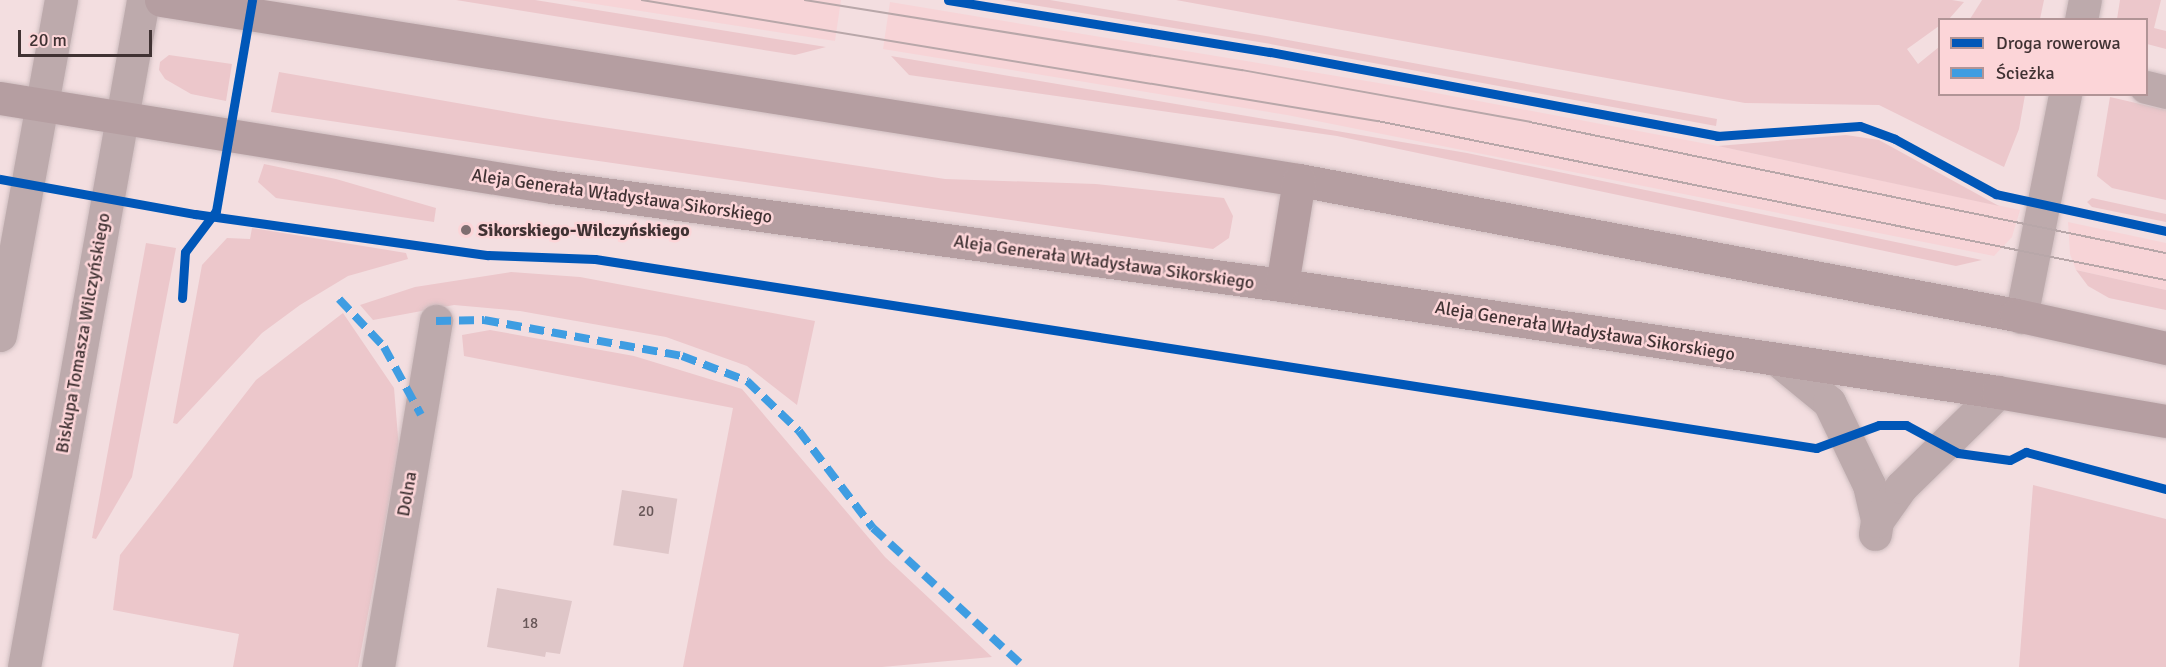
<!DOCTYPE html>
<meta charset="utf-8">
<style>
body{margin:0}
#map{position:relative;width:2166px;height:667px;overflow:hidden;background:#f3dee0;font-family:Signika,sans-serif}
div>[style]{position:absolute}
.built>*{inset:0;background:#f7d4d7}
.green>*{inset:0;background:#ecc7cb}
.building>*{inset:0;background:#dfc6c8;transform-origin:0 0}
.roads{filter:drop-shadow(0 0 2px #cebdbf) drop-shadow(0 0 2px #cebdbf)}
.minor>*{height:33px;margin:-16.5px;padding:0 16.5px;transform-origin:16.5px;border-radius:16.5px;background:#bdaaac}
.tertiary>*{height:33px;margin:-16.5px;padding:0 16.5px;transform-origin:16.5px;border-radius:16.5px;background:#bdaaac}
.secondary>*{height:33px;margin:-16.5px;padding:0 16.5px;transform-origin:16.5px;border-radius:16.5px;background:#b59ea1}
.tram>*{height:1.5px;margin:-0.75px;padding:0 0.75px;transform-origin:0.75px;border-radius:0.75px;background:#b8a7a9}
.quiet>*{height:8px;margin-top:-4px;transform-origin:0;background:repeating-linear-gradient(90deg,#3f9de2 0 15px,transparent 0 23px)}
.cycleway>*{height:9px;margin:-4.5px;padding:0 4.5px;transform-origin:4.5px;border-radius:4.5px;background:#0057b8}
.dots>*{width:16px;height:16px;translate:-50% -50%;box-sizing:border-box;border:3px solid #fcd5d8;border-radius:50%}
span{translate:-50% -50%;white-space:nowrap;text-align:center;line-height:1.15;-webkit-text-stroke:5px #fcd5d8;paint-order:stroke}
.number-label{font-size:15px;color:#685758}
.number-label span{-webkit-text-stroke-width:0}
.street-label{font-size:18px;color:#403233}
.poi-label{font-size:18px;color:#403233;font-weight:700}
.left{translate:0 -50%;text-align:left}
.legend{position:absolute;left:1938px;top:18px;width:210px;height:78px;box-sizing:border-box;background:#fcd5d8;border:2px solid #b19496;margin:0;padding:8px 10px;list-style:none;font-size:18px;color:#403233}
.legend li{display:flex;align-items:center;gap:12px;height:30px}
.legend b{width:30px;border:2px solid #b19496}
.scale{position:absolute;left:18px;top:30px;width:134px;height:27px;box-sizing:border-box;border:3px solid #403233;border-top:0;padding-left:8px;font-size:18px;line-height:21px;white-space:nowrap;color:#403233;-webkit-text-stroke:4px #fcd5d8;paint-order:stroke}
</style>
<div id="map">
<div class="built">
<i style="clip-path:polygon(569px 0,841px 0,835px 41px)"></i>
<i style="clip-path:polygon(890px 2px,1415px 89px,1718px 146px,2020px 210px,2012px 237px,1994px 256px,1287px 115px,883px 49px)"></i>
<i style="clip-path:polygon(2068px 222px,2166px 243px,2166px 290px,2076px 270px,2070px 254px)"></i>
</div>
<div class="green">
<i style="clip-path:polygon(456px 0,535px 0,826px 47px,795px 55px)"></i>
<i style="clip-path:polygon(1003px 0,1050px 0,1266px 36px,1717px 119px,1716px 126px,1265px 43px)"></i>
<i style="clip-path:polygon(1176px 0,1952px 0,1964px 2px,1949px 19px,1940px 20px,1939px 26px,1907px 49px,1918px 64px,1939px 47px,1940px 94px,2025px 95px,2019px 129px,2004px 167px,1879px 105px,1745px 103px)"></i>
<i style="clip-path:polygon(1982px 0,2044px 0,2040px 19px,1970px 19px)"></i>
<i style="clip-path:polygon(2120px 0,2161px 0,2154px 28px,2166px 31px,2166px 49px,2147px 44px,2146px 20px,2117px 19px)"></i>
<i style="clip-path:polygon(169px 55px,232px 64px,226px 101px,191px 94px,165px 79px,159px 70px,160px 62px)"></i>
<i style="clip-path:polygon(891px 56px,1467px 153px,1982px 260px,1956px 266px,1337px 136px,909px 75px)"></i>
<i style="clip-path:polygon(279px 72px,543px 118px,945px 179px,1096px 184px,1224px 198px,1233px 216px,1229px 238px,1213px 249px,536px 152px,271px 112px)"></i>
<i style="clip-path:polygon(2110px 97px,2166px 110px,2166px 200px,2112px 188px,2097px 176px)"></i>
<i style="clip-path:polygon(1846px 135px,1879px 140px,1999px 206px,1718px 146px)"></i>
<i style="clip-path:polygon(264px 164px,336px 179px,436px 208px,434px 222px,276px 198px,258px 182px)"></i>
<i style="clip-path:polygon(2092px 198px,2166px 214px,2166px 222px,2092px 207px,2087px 202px)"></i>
<i style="clip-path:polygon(252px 228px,406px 253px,408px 259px,348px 276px,300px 305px,262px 333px,177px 424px,173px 423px,202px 265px,227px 238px,250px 239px)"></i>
<i style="clip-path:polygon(146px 243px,176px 248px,132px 477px,96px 539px,92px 538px)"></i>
<i style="clip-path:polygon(2076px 270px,2166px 290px,2166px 310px,2109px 298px,2088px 286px)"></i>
<i style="clip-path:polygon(511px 272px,580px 277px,815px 321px,797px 405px,747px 366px,666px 337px,520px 311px,454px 305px,373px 320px,360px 305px,415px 287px)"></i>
<i style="clip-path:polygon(343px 313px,394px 388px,399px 449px,358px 667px,233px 667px,239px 634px,113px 610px,120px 555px,256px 380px)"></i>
<i style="clip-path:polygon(490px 330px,634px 356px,742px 389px,885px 557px,992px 657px,882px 667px,683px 667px,733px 408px,464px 356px,462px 335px)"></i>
<i style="clip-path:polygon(2033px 485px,2166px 519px,2166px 667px,2019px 667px)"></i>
</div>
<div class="building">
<i style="left:622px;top:490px;width:56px;height:56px;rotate:9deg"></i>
<i style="clip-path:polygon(497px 588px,572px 601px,560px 654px,546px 652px,545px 657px,487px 647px)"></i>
</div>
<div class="roads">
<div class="minor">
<i style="left:2081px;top:20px;width:20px;rotate:-79deg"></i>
<i style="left:2146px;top:87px;width:21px;rotate:14deg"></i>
<i style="left:2021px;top:317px;width:227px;rotate:-78.8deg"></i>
<i style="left:1779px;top:361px;width:65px;rotate:39.4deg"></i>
<i style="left:1829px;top:402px;width:92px;rotate:64.3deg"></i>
<i style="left:1869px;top:485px;width:37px;rotate:77deg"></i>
<i style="left:1877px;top:521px;width:13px;rotate:99deg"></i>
<i style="left:1877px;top:521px;width:42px;rotate:-54.8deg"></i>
<i style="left:1901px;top:487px;width:136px;rotate:-44.4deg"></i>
<i style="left:378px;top:667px;width:351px;rotate:-80.5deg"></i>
</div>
<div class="tertiary">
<i style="left:0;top:335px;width:341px;rotate:-79.7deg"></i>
<i style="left:24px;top:667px;width:678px;rotate:-79.88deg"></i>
</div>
<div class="secondary">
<i style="left:161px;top:0;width:1152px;rotate:8.99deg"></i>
<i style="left:1299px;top:180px;width:730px;rotate:10.66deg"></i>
<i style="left:2016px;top:315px;width:154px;rotate:12.4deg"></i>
<i style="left:0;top:98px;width:559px;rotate:9.16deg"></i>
<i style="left:552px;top:187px;width:737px;rotate:7.65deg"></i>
<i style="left:1282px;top:285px;width:724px;rotate:8.5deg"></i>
<i style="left:1998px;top:392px;width:170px;rotate:9.8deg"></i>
<i style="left:1282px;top:285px;width:106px;rotate:-80.8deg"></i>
</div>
</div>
<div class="tram">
<i style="left:642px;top:0;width:746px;rotate:9.34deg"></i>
<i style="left:1378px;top:121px;width:804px;rotate:11.41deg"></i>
<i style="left:805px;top:0;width:443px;rotate:9.1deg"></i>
<i style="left:1242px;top:70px;width:293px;rotate:10.2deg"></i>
<i style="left:1530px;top:122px;width:649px;rotate:11.64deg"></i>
</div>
<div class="quiet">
<i style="left:339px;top:299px;width:66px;rotate:46.8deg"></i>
<i style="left:384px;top:347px;width:77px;rotate:61.4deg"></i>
<i style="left:436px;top:321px;width:48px;rotate:-1.2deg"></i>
<i style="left:484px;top:320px;width:201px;rotate:10.3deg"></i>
<i style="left:682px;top:356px;width:70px;rotate:21deg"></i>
<i style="left:747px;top:381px;width:72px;rotate:43.9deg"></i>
<i style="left:799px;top:431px;width:122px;rotate:52.7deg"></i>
<i style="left:873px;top:528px;width:205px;rotate:42.6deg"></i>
</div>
<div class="cycleway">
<i style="left:948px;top:0;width:326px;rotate:9.2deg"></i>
<i style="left:1270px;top:52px;width:455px;rotate:10.6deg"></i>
<i style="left:1717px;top:136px;width:143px;rotate:-4deg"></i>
<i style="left:1860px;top:126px;width:37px;rotate:20deg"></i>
<i style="left:1895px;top:139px;width:115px;rotate:28.6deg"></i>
<i style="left:1996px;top:194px;width:174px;rotate:12.3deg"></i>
<i style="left:0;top:179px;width:198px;rotate:10.2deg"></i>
<i style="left:195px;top:214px;width:296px;rotate:8deg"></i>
<i style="left:488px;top:255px;width:107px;rotate:2.1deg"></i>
<i style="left:595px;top:259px;width:1236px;rotate:8.8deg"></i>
<i style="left:1816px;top:448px;width:67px;rotate:-20.1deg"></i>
<i style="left:1879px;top:425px;width:27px"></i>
<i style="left:1906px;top:425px;width:59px;rotate:28.3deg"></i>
<i style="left:1958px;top:453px;width:52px;rotate:7.7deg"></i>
<i style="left:2010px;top:460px;width:18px;rotate:-27deg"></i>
<i style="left:2026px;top:452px;width:145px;rotate:14.8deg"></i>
<i style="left:182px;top:298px;width:46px;rotate:-86.3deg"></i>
<i style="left:185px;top:252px;width:51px;rotate:-52.9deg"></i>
<i style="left:216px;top:211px;width:214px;rotate:-80.3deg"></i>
</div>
<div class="dots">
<i style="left:466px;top:230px;background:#7f6e70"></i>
</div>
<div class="number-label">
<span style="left:646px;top:512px">20</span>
<span style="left:530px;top:624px">18</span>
</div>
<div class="street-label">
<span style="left:622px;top:196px;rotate:8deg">Aleja Generała Władysława Sikorskiego</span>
<span style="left:1104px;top:262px;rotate:8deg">Aleja Generała Władysława Sikorskiego</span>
<span style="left:1585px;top:331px;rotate:9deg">Aleja Generała Władysława Sikorskiego</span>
<span style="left:83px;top:333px;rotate:-80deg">Biskupa Tomasza Wilczyńskiego</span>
<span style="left:407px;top:494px;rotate:-80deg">Dolna</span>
</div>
<div class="poi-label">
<span class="left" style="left:478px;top:230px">Sikorskiego-Wilczyńskiego</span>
</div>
<ul class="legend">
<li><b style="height:8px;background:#0057b8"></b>Droga rowerowa</li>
<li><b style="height:8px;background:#3f9de2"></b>Ścieżka</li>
</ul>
<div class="scale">20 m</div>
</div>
